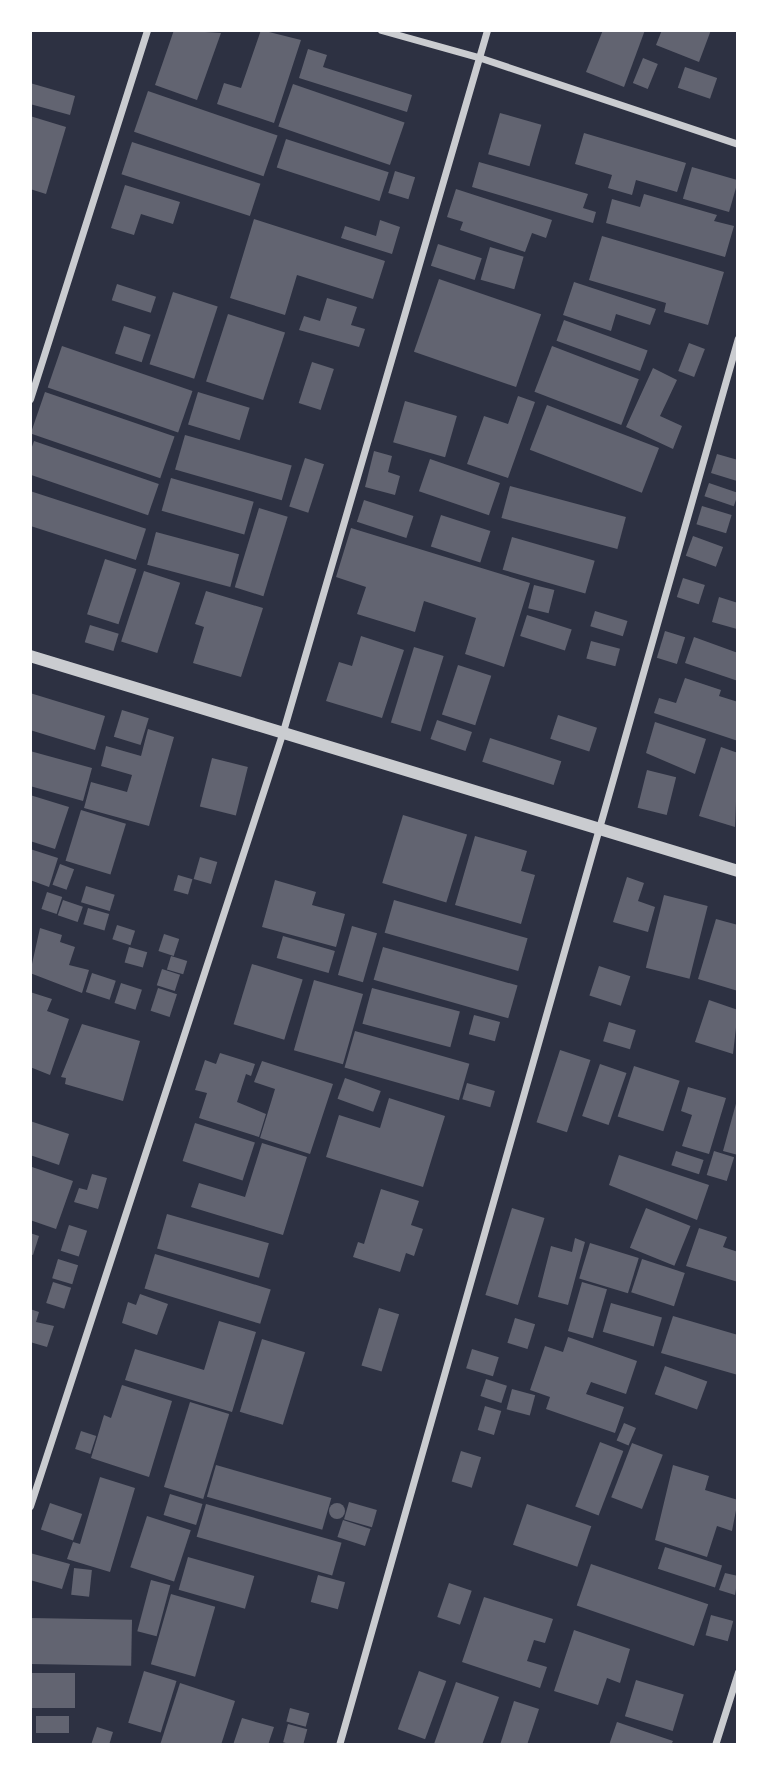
<!DOCTYPE html>
<style>
body{margin:0}
#map{position:relative;width:768px;height:1775px;overflow:hidden;background:#2d3142;font-family:"Work Sans",sans-serif}
div>[style]{position:absolute}
.building>*{inset:0;background:#626471;transform-origin:0 0}
.round{border-radius:50%}
.minor>*{height:7px;margin:-3.5px;padding:0 3.5px;transform-origin:3.5px;border-radius:3.5px;background:#caccd0}
.tertiary>*{height:12px;margin:-6px;padding:0 6px;transform-origin:6px;border-radius:6px;background:#caccd0}
span{translate:-50% -50%;white-space:nowrap;text-align:center;line-height:1.15;-webkit-text-stroke:5px #fff;paint-order:stroke}
.frame{position:absolute;inset:0;border:32px solid #fff;pointer-events:none}
</style>
<div id="map">
<div class="building">
<i style="clip-path:polygon(174px 30px,221px 33px,197px 100px,155px 85px)"></i>
<i style="clip-path:polygon(261px 30px,301px 40px,274px 123px,217px 104px,224px 83px,241px 88px)"></i>
<i style="clip-path:polygon(603px 30px,645px 30px,624px 87px,586px 72px)"></i>
<i style="clip-path:polygon(662px 30px,711px 30px,699px 62px,656px 45px)"></i>
<i style="clip-path:polygon(308px 49px,327px 55px,323px 67px,412px 95px,407px 112px,299px 78px)"></i>
<i style="left:643px;top:58px;width:16px;height:27px;rotate:22deg"></i>
<i style="left:685px;top:67px;width:34px;height:22px;rotate:19deg"></i>
<i style="clip-path:polygon(30px 83px,75px 96px,70px 115px,30px 104px)"></i>
<i style="left:293px;top:84px;width:118px;height:45px;rotate:19deg"></i>
<i style="left:148px;top:91px;width:137px;height:43px;rotate:19deg"></i>
<i style="left:500px;top:113px;width:43px;height:43px;rotate:16deg"></i>
<i style="clip-path:polygon(30px 116px,66px 127px,46px 194px,30px 189px)"></i>
<i style="clip-path:polygon(584px 133px,686px 163px,677px 192px,636px 180px,632px 195px,608px 188px,612px 175px,575px 164px)"></i>
<i style="left:286px;top:139px;width:108px;height:30px;rotate:18deg"></i>
<i style="left:132px;top:142px;width:135px;height:34px;rotate:18deg"></i>
<i style="clip-path:polygon(479px 162px,588px 194px,583px 208px,596px 212px,593px 223px,472px 187px)"></i>
<i style="left:692px;top:167px;width:48px;height:33px;rotate:16deg"></i>
<i style="left:395px;top:171px;width:21px;height:23px;rotate:17deg"></i>
<i style="clip-path:polygon(125px 185px,180px 202px,173px 224px,141px 214px,134px 235px,111px 228px)"></i>
<i style="clip-path:polygon(456px 189px,552px 220px,546px 238px,532px 233px,525px 252px,460px 230px,463px 222px,447px 217px)"></i>
<i style="clip-path:polygon(644px 194px,717px 215px,714px 221px,734px 226px,725px 257px,606px 223px,612px 199px,640px 207px)"></i>
<i style="clip-path:polygon(254px 219px,385px 261px,373px 299px,297px 275px,285px 315px,230px 298px)"></i>
<i style="clip-path:polygon(380px 220px,400px 227px,392px 254px,341px 238px,345px 226px,376px 236px)"></i>
<i style="clip-path:polygon(602px 236px,724px 272px,708px 325px,664px 312px,666px 303px,589px 280px)"></i>
<i style="left:438px;top:244px;width:46px;height:23px;rotate:18deg"></i>
<i style="left:490px;top:247px;width:35px;height:34px;rotate:16deg"></i>
<i style="left:439px;top:279px;width:108px;height:77px;rotate:19deg"></i>
<i style="clip-path:polygon(574px 282px,656px 309px,650px 325px,616px 314px,611px 331px,563px 315px)"></i>
<i style="left:117px;top:284px;width:41px;height:17px;rotate:18deg"></i>
<i style="left:173px;top:292px;width:47px;height:76px;rotate:18deg"></i>
<i style="clip-path:polygon(327px 298px,357px 307px,351px 325px,365px 329px,359px 347px,299px 330px,304px 316px,320px 321px)"></i>
<i style="left:228px;top:314px;width:60px;height:71px;rotate:18deg"></i>
<i style="left:564px;top:320px;width:89px;height:22px;rotate:20deg"></i>
<i style="left:124px;top:326px;width:28px;height:29px;rotate:18deg"></i>
<i style="left:689px;top:343px;width:17px;height:30px;rotate:21deg"></i>
<i style="left:62px;top:346px;width:138px;height:44px;rotate:19deg"></i>
<i style="left:552px;top:346px;width:93px;height:49px;rotate:21deg"></i>
<i style="left:312px;top:362px;width:23px;height:43px;rotate:18deg"></i>
<i style="clip-path:polygon(653px 368px,677px 380px,660px 416px,682px 426px,673px 449px,626px 427px)"></i>
<i style="left:45px;top:392px;width:137px;height:44px;rotate:19deg"></i>
<i style="left:198px;top:392px;width:54px;height:34px;rotate:17deg"></i>
<i style="clip-path:polygon(518px 396px,535px 402px,508px 478px,467px 464px,484px 416px,508px 424px)"></i>
<i style="left:405px;top:401px;width:54px;height:43px;rotate:16deg"></i>
<i style="left:547px;top:405px;width:120px;height:48px;rotate:21deg"></i>
<i style="left:185px;top:435px;width:111px;height:36px;rotate:16deg"></i>
<i style="left:34px;top:441px;width:132px;height:33px;rotate:19deg"></i>
<i style="clip-path:polygon(374px 451px,392px 456px,388px 472px,400px 476px,395px 495px,365px 487px)"></i>
<i style="clip-path:polygon(717px 454px,738px 460px,737px 481px,711px 473px)"></i>
<i style="left:305px;top:458px;width:20px;height:51px;rotate:18deg"></i>
<i style="left:430px;top:459px;width:74px;height:34px;rotate:19deg"></i>
<i style="left:171px;top:478px;width:86px;height:34px;rotate:16deg"></i>
<i style="left:709px;top:483px;width:31px;height:14px;rotate:19deg"></i>
<i style="left:510px;top:486px;width:120px;height:33px;rotate:15deg"></i>
<i style="left:30px;top:491px;width:122px;height:33px;rotate:18deg"></i>
<i style="left:364px;top:500px;width:52px;height:23px;rotate:18deg"></i>
<i style="left:702px;top:506px;width:31px;height:19px;rotate:17deg"></i>
<i style="left:259px;top:508px;width:30px;height:83px;rotate:17deg"></i>
<i style="left:441px;top:515px;width:52px;height:33px;rotate:18deg"></i>
<i style="clip-path:polygon(351px 528px,530px 583px,504px 667px,465px 654px,476px 618px,424px 601px,415px 632px,357px 614px,366px 587px,336px 577px)"></i>
<i style="left:156px;top:532px;width:86px;height:34px;rotate:15deg"></i>
<i style="left:693px;top:536px;width:32px;height:21px;rotate:20deg"></i>
<i style="left:512px;top:537px;width:86px;height:34px;rotate:16deg"></i>
<i style="left:105px;top:559px;width:33px;height:58px;rotate:18deg"></i>
<i style="left:144px;top:571px;width:38px;height:74px;rotate:18deg"></i>
<i style="left:683px;top:578px;width:23px;height:20px;rotate:18deg"></i>
<i style="left:534px;top:585px;width:21px;height:24px;rotate:14deg"></i>
<i style="clip-path:polygon(206px 591px,263px 608px,241px 677px,193px 663px,204px 627px,195px 624px)"></i>
<i style="clip-path:polygon(719px 597px,738px 603px,737px 629px,712px 622px)"></i>
<i style="left:595px;top:611px;width:34px;height:16px;rotate:17deg"></i>
<i style="left:527px;top:615px;width:47px;height:22px;rotate:18deg"></i>
<i style="left:90px;top:625px;width:30px;height:18px;rotate:17deg"></i>
<i style="left:665px;top:631px;width:21px;height:28px;rotate:17deg"></i>
<i style="clip-path:polygon(361px 636px,404px 650px,382px 718px,326px 701px,339px 662px,352px 666px)"></i>
<i style="clip-path:polygon(694px 637px,738px 653px,738px 681px,685px 663px)"></i>
<i style="left:591px;top:641px;width:30px;height:18px;rotate:15deg"></i>
<i style="left:414px;top:647px;width:31px;height:79px;rotate:17deg"></i>
<i style="left:458px;top:665px;width:35px;height:52px;rotate:18deg"></i>
<i style="clip-path:polygon(685px 678px,721px 690px,719px 696px,738px 702px,738px 741px,654px 713px,659px 698px,676px 703px)"></i>
<i style="clip-path:polygon(30px 693px,105px 716px,95px 750px,30px 730px)"></i>
<i style="left:122px;top:710px;width:28px;height:28px;rotate:17deg"></i>
<i style="left:558px;top:715px;width:41px;height:25px;rotate:18deg"></i>
<i style="left:437px;top:720px;width:37px;height:20px;rotate:19deg"></i>
<i style="clip-path:polygon(655px 722px,706px 739px,695px 774px,646px 753px)"></i>
<i style="clip-path:polygon(148px 729px,174px 737px,149px 826px,84px 808px,91px 782px,127px 792px,132px 775px,101px 766px,106px 746px,141px 756px)"></i>
<i style="left:490px;top:738px;width:75px;height:25px;rotate:18deg"></i>
<i style="clip-path:polygon(721px 747px,738px 753px,735px 827px,699px 816px)"></i>
<i style="clip-path:polygon(30px 751px,92px 768px,83px 801px,30px 786px)"></i>
<i style="left:212px;top:758px;width:37px;height:50px;rotate:14deg"></i>
<i style="left:647px;top:770px;width:30px;height:39px;rotate:14deg"></i>
<i style="clip-path:polygon(30px 795px,69px 807px,55px 849px,30px 841px)"></i>
<i style="left:81px;top:810px;width:47px;height:53px;rotate:17deg"></i>
<i style="left:403px;top:815px;width:67px;height:71px;rotate:17deg"></i>
<i style="clip-path:polygon(475px 836px,527px 851px,521px 871px,535px 875px,521px 924px,455px 905px)"></i>
<i style="clip-path:polygon(30px 849px,58px 858px,49px 887px,30px 880px)"></i>
<i style="left:200px;top:857px;width:18px;height:23px;rotate:16deg"></i>
<i style="left:60px;top:864px;width:15px;height:22px;rotate:20deg"></i>
<i style="left:178px;top:875px;width:15px;height:16px;rotate:16deg"></i>
<i style="clip-path:polygon(627px 877px,644px 883px,638px 901px,655px 907px,648px 932px,613px 922px)"></i>
<i style="clip-path:polygon(275px 880px,316px 892px,312px 905px,345px 914px,336px 947px,262px 927px)"></i>
<i style="left:86px;top:886px;width:30px;height:17px;rotate:17deg"></i>
<i style="left:47px;top:892px;width:16px;height:18px;rotate:18deg"></i>
<i style="left:664px;top:895px;width:45px;height:75px;rotate:14deg"></i>
<i style="left:63px;top:900px;width:21px;height:16px;rotate:19deg"></i>
<i style="left:394px;top:900px;width:139px;height:34px;rotate:16deg"></i>
<i style="left:88px;top:908px;width:22px;height:17px;rotate:16deg"></i>
<i style="clip-path:polygon(716px 919px,738px 925px,738px 991px,698px 979px)"></i>
<i style="left:117px;top:925px;width:19px;height:15px;rotate:18deg"></i>
<i style="left:352px;top:926px;width:26px;height:51px;rotate:16deg"></i>
<i style="clip-path:polygon(40px 928px,62px 935px,60px 942px,75px 947px,69px 965px,89px 970px,82px 993px,30px 973px)"></i>
<i style="left:164px;top:934px;width:16px;height:18px;rotate:18deg"></i>
<i style="left:283px;top:936px;width:54px;height:23px;rotate:16deg"></i>
<i style="left:129px;top:947px;width:19px;height:16px;rotate:16deg"></i>
<i style="left:383px;top:947px;width:140px;height:34px;rotate:16deg"></i>
<i style="left:171px;top:956px;width:17px;height:14px;rotate:17deg"></i>
<i style="left:252px;top:964px;width:53px;height:63px;rotate:17deg"></i>
<i style="left:599px;top:966px;width:33px;height:31px;rotate:18deg"></i>
<i style="left:162px;top:969px;width:19px;height:17px;rotate:18deg"></i>
<i style="left:92px;top:973px;width:25px;height:20px;rotate:18deg"></i>
<i style="left:314px;top:980px;width:51px;height:73px;rotate:16deg"></i>
<i style="left:121px;top:983px;width:22px;height:21px;rotate:18deg"></i>
<i style="left:158px;top:988px;width:20px;height:24px;rotate:18deg"></i>
<i style="left:372px;top:988px;width:91px;height:37px;rotate:15deg"></i>
<i style="clip-path:polygon(30px 992px,52px 999px,47px 1011px,69px 1019px,50px 1075px,30px 1067px)"></i>
<i style="clip-path:polygon(709px 1000px,738px 1010px,733px 1054px,695px 1042px)"></i>
<i style="left:474px;top:1015px;width:27px;height:20px;rotate:15deg"></i>
<i style="left:609px;top:1022px;width:28px;height:20px;rotate:17deg"></i>
<i style="clip-path:polygon(82px 1024px,140px 1041px,123px 1101px,65px 1084px,66px 1078px,61px 1077px)"></i>
<i style="left:355px;top:1031px;width:119px;height:38px;rotate:16deg"></i>
<i style="left:560px;top:1050px;width:32px;height:76px;rotate:18deg"></i>
<i style="clip-path:polygon(220px 1053px,255px 1064px,251px 1076px,246px 1074px,237px 1102px,266px 1114px,259px 1137px,199px 1118px,207px 1093px,195px 1090px,205px 1060px,216px 1064px)"></i>
<i style="clip-path:polygon(262px 1061px,333px 1084px,310px 1154px,260px 1138px,275px 1089px,254px 1082px)"></i>
<i style="left:600px;top:1064px;width:28px;height:55px;rotate:19deg"></i>
<i style="left:634px;top:1066px;width:48px;height:53px;rotate:18deg"></i>
<i style="left:345px;top:1078px;width:38px;height:22px;rotate:20deg"></i>
<i style="left:467px;top:1083px;width:29px;height:17px;rotate:16deg"></i>
<i style="clip-path:polygon(688px 1087px,726px 1098px,709px 1154px,682px 1146px,692px 1115px,681px 1111px)"></i>
<i style="clip-path:polygon(389px 1098px,445px 1116px,423px 1187px,326px 1157px,339px 1115px,380px 1128px)"></i>
<i style="clip-path:polygon(737px 1100px,738px 1100px,738px 1155px,723px 1151px)"></i>
<i style="clip-path:polygon(30px 1121px,69px 1134px,59px 1165px,30px 1155px)"></i>
<i style="left:195px;top:1123px;width:63px;height:40px;rotate:18deg"></i>
<i style="clip-path:polygon(262px 1143px,307px 1157px,283px 1235px,191px 1207px,199px 1183px,245px 1197px)"></i>
<i style="left:676px;top:1151px;width:29px;height:15px;rotate:18deg"></i>
<i style="left:714px;top:1151px;width:21px;height:25px;rotate:17deg"></i>
<i style="clip-path:polygon(619px 1155px,709px 1185px,697px 1220px,609px 1185px)"></i>
<i style="clip-path:polygon(32px 1167px,73px 1181px,56px 1229px,30px 1220px)"></i>
<i style="clip-path:polygon(92px 1174px,107px 1178px,98px 1209px,74px 1202px,79px 1188px,87px 1190px)"></i>
<i style="clip-path:polygon(381px 1189px,419px 1201px,411px 1225px,423px 1229px,414px 1256px,406px 1253px,400px 1272px,353px 1257px,358px 1242px,364px 1244px)"></i>
<i style="left:512px;top:1208px;width:34px;height:91px;rotate:17deg"></i>
<i style="left:646px;top:1208px;width:48px;height:43px;rotate:22deg"></i>
<i style="left:167px;top:1214px;width:106px;height:36px;rotate:16deg"></i>
<i style="left:69px;top:1225px;width:19px;height:27px;rotate:18deg"></i>
<i style="clip-path:polygon(699px 1228px,727px 1237px,723px 1247px,738px 1252px,738px 1282px,686px 1266px)"></i>
<i style="clip-path:polygon(30px 1233px,39px 1236px,33px 1255px,30px 1254px)"></i>
<i style="clip-path:polygon(575px 1238px,585px 1242px,568px 1305px,538px 1297px,551px 1246px,572px 1252px)"></i>
<i style="left:590px;top:1243px;width:51px;height:37px;rotate:17deg"></i>
<i style="left:155px;top:1254px;width:121px;height:36px;rotate:17deg"></i>
<i style="left:58px;top:1259px;width:21px;height:20px;rotate:17deg"></i>
<i style="left:642px;top:1259px;width:45px;height:35px;rotate:18deg"></i>
<i style="left:53px;top:1282px;width:19px;height:22px;rotate:18deg"></i>
<i style="left:582px;top:1282px;width:26px;height:51px;rotate:16deg"></i>
<i style="clip-path:polygon(140px 1294px,168px 1304px,157px 1335px,122px 1323px,128px 1302px,136px 1305px)"></i>
<i style="left:611px;top:1303px;width:53px;height:30px;rotate:16deg"></i>
<i style="left:379px;top:1308px;width:21px;height:60px;rotate:17deg"></i>
<i style="clip-path:polygon(30px 1309px,39px 1312px,36px 1322px,54px 1326px,47px 1347px,30px 1342px)"></i>
<i style="clip-path:polygon(673px 1316px,738px 1335px,738px 1375px,661px 1353px)"></i>
<i style="left:515px;top:1318px;width:21px;height:26px;rotate:17deg"></i>
<i style="clip-path:polygon(219px 1321px,256px 1332px,232px 1412px,125px 1380px,135px 1349px,204px 1370px)"></i>
<i style="clip-path:polygon(568px 1337px,637px 1361px,626px 1394px,591px 1382px,586px 1394px,624px 1407px,615px 1433px,546px 1409px,550px 1397px,530px 1390px,545px 1346px,563px 1352px)"></i>
<i style="left:262px;top:1339px;width:45px;height:76px;rotate:17deg"></i>
<i style="left:472px;top:1349px;width:28px;height:20px;rotate:17deg"></i>
<i style="left:665px;top:1366px;width:45px;height:30px;rotate:20deg"></i>
<i style="left:486px;top:1379px;width:22px;height:18px;rotate:18deg"></i>
<i style="clip-path:polygon(122px 1385px,172px 1401px,149px 1477px,91px 1458px,104px 1415px,111px 1418px)"></i>
<i style="left:512px;top:1389px;width:24px;height:21px;rotate:15deg"></i>
<i style="left:190px;top:1402px;width:41px;height:89px;rotate:17deg"></i>
<i style="left:485px;top:1406px;width:17px;height:25px;rotate:17deg"></i>
<i style="left:624px;top:1423px;width:13px;height:19px;rotate:23deg"></i>
<i style="left:81px;top:1431px;width:16px;height:19px;rotate:18deg"></i>
<i style="left:600px;top:1442px;width:25px;height:69px;rotate:21deg"></i>
<i style="left:632px;top:1443px;width:33px;height:58px;rotate:21deg"></i>
<i style="left:461px;top:1451px;width:21px;height:32px;rotate:17deg"></i>
<i style="left:216px;top:1465px;width:120px;height:33px;rotate:16deg"></i>
<i style="clip-path:polygon(673px 1465px,709px 1476px,705px 1490px,738px 1500px,732px 1531px,717px 1526px,707px 1557px,655px 1540px)"></i>
<i style="clip-path:polygon(100px 1477px,135px 1488px,110px 1572px,67px 1559px,73px 1542px,80px 1544px)"></i>
<i style="left:170px;top:1494px;width:34px;height:22px;rotate:17deg"></i>
<i style="left:349px;top:1502px;width:29px;height:18px;rotate:16deg"></i>
<i class="round" style="left:329px;top:1503px;width:16px;height:16px"></i>
<i style="left:50px;top:1503px;width:34px;height:28px;rotate:19deg"></i>
<i style="left:206px;top:1504px;width:141px;height:34px;rotate:16deg"></i>
<i style="left:527px;top:1504px;width:68px;height:43px;rotate:19deg"></i>
<i style="left:147px;top:1516px;width:46px;height:54px;rotate:18deg"></i>
<i style="left:343px;top:1520px;width:29px;height:18px;rotate:18deg"></i>
<i style="left:665px;top:1547px;width:60px;height:23px;rotate:18deg"></i>
<i style="clip-path:polygon(30px 1553px,70px 1564px,62px 1589px,30px 1580px)"></i>
<i style="left:188px;top:1557px;width:69px;height:34px;rotate:16deg"></i>
<i style="left:591px;top:1564px;width:124px;height:44px;rotate:19deg"></i>
<i style="left:74px;top:1568px;width:18px;height:27px;rotate:6deg"></i>
<i style="clip-path:polygon(725px 1573px,738px 1576px,735px 1595px,719px 1590px)"></i>
<i style="left:318px;top:1575px;width:28px;height:28px;rotate:15deg"></i>
<i style="left:151px;top:1580px;width:20px;height:53px;rotate:15deg"></i>
<i style="left:449px;top:1583px;width:24px;height:36px;rotate:19deg"></i>
<i style="left:171px;top:1594px;width:46px;height:73px;rotate:16deg"></i>
<i style="clip-path:polygon(484px 1597px,553px 1619px,545px 1643px,534px 1640px,527px 1661px,547px 1667px,540px 1688px,462px 1662px)"></i>
<i style="left:711px;top:1615px;width:23px;height:21px;rotate:15deg"></i>
<i style="left:30px;top:1618px;width:102px;height:46px;rotate:1deg"></i>
<i style="clip-path:polygon(574px 1630px,630px 1649px,620px 1683px,607px 1678px,598px 1705px,554px 1691px)"></i>
<i style="left:144px;top:1671px;width:34px;height:54px;rotate:17deg"></i>
<i style="left:419px;top:1671px;width:29px;height:62px;rotate:20deg"></i>
<i style="left:30px;top:1673px;width:45px;height:35px"></i>
<i style="left:636px;top:1680px;width:50px;height:38px;rotate:17deg"></i>
<i style="clip-path:polygon(456px 1682px,499px 1697px,482px 1745px,434px 1744px)"></i>
<i style="clip-path:polygon(180px 1683px,235px 1701px,221px 1745px,160px 1745px)"></i>
<i style="clip-path:polygon(514px 1701px,539px 1709px,527px 1745px,500px 1745px)"></i>
<i style="left:290px;top:1708px;width:20px;height:14px;rotate:15deg"></i>
<i style="left:36px;top:1716px;width:33px;height:17px"></i>
<i style="clip-path:polygon(242px 1718px,274px 1727px,268px 1745px,233px 1745px)"></i>
<i style="clip-path:polygon(617px 1722px,673px 1741px,671px 1745px,609px 1745px)"></i>
<i style="left:288px;top:1724px;width:20px;height:19px;rotate:15deg"></i>
<i style="clip-path:polygon(97px 1727px,113px 1732px,109px 1745px,91px 1745px)"></i>
</div>
<div class="minor">
<i style="left:381px;top:30px;width:101px;rotate:15.6deg"></i>
<i style="left:478px;top:57px;width:274px;rotate:18.5deg"></i>
<i style="left:30px;top:399px;width:387px;rotate:-72.4deg"></i>
<i style="left:30px;top:1506px;width:815px;rotate:-71.92deg"></i>
<i style="left:283px;top:731px;width:730px;rotate:-73.77deg"></i>
<i style="left:339px;top:1745px;width:1462px;rotate:-74.17deg"></i>
<i style="left:715px;top:1745px;width:77px;rotate:-72.5deg"></i>
</div>
<div class="tertiary">
<i style="left:30px;top:656px;width:740px;rotate:16.89deg"></i>
</div>
<div class="frame"></div>
</div>
